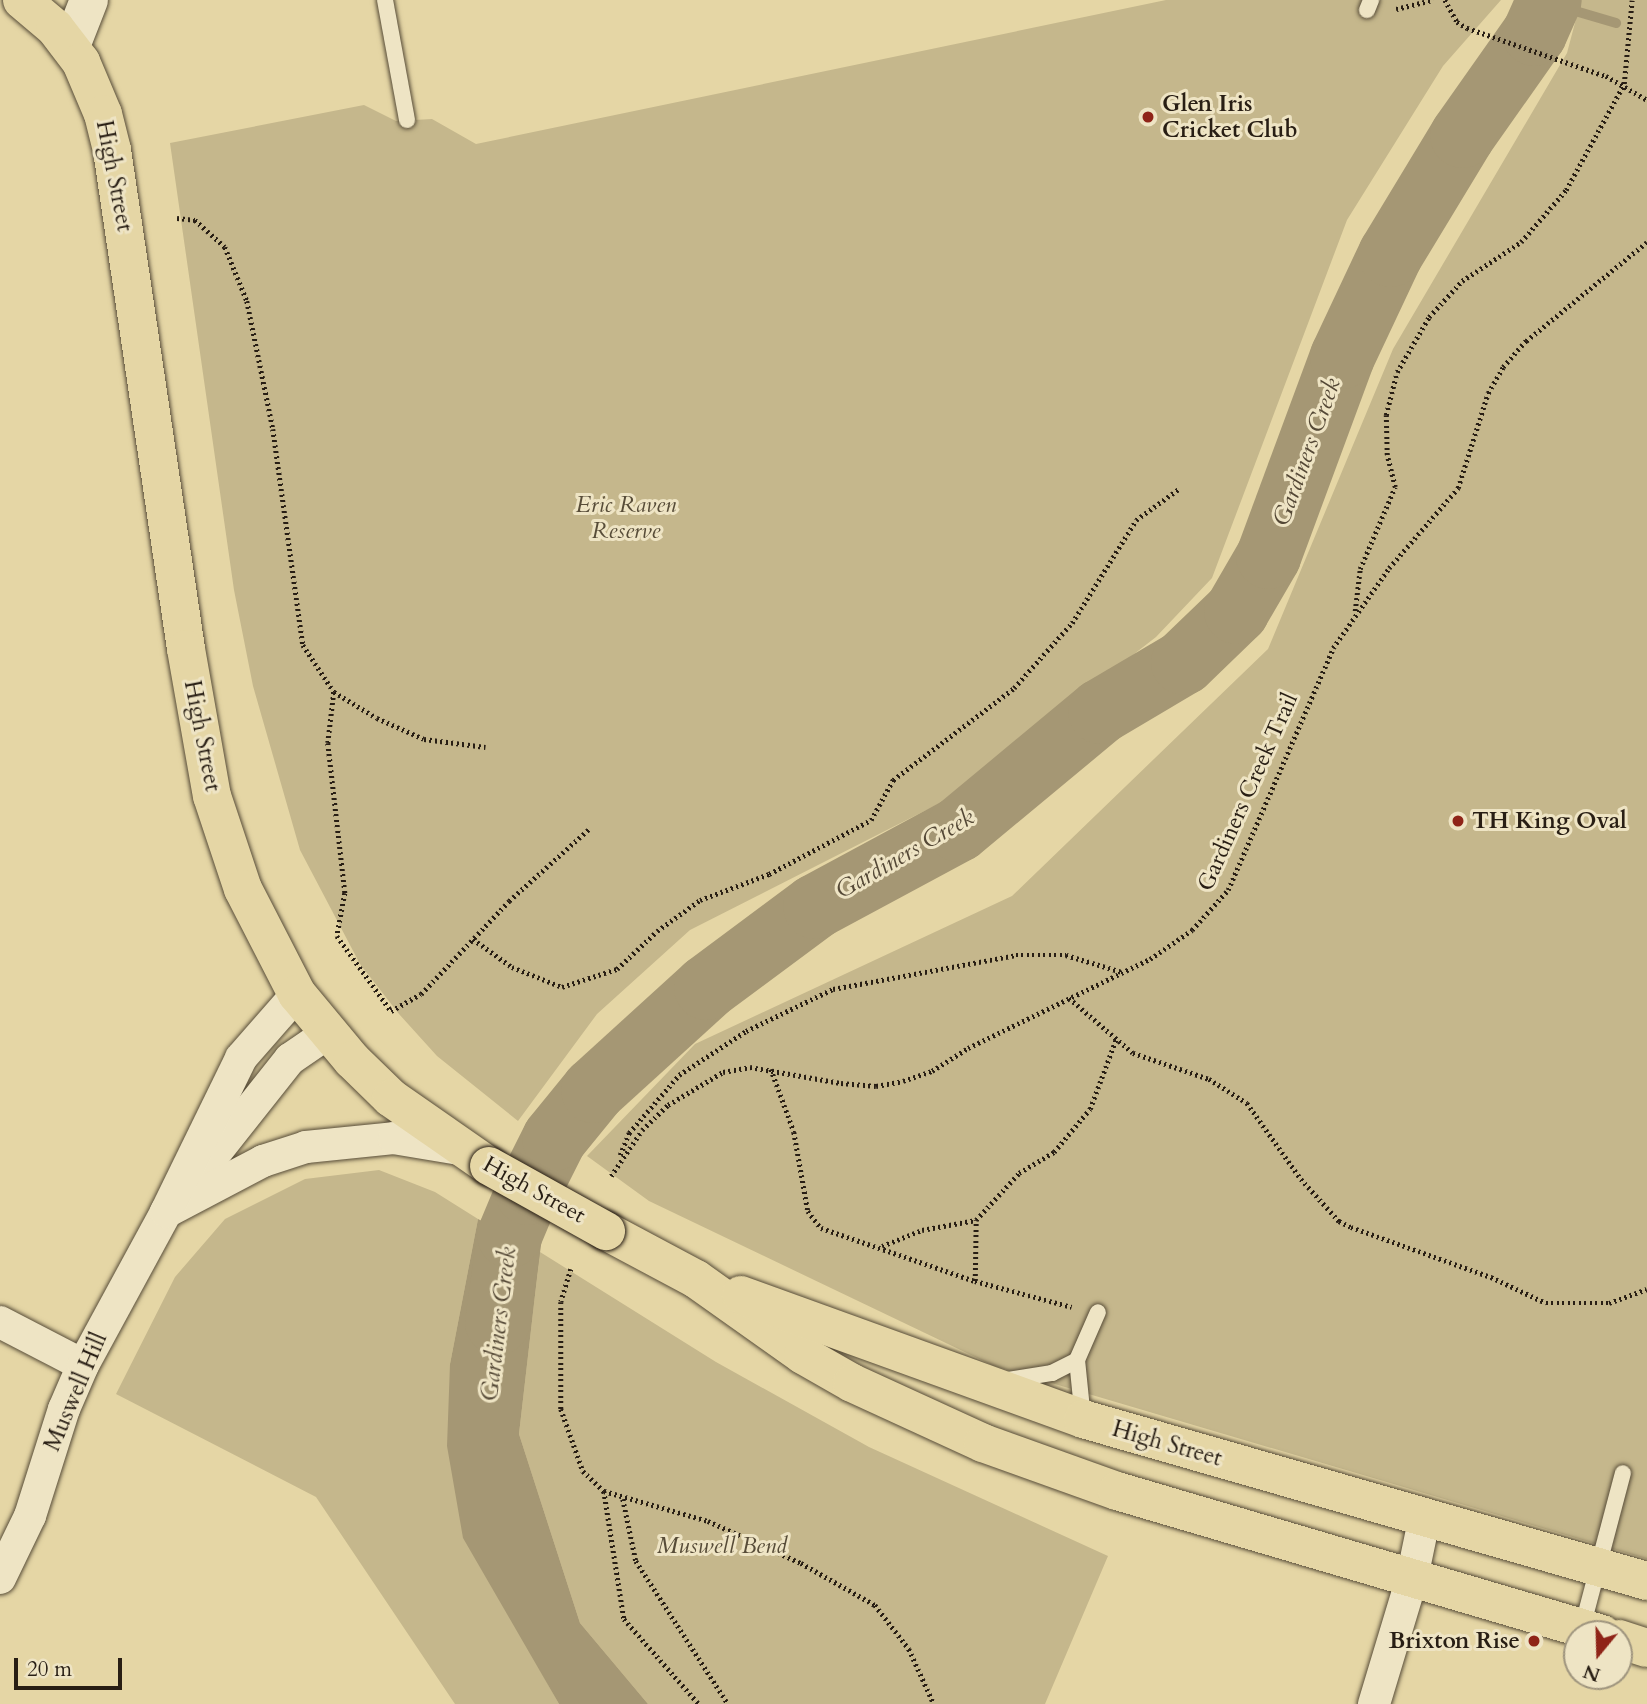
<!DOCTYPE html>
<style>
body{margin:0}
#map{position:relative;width:1647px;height:1704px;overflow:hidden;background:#e5d6a5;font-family:Cardo,serif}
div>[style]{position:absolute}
.green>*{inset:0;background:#c5b78c}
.water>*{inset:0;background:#a59774}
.stream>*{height:10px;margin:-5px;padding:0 5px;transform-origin:5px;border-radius:5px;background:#a59774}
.river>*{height:65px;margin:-32.5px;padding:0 32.5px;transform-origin:32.5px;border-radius:32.5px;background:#a59774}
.path>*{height:4.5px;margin-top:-2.25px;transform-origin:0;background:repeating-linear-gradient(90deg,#281e14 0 2px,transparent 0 5.5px)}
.roads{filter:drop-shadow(0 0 2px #574c38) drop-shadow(0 0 2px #574c38)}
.service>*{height:16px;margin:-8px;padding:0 8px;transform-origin:8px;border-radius:8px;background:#eee4c4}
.minor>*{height:32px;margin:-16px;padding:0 16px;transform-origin:16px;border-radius:16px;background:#eee4c4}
.secondary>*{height:38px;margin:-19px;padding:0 19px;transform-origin:19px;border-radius:19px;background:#eee4c4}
.primary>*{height:38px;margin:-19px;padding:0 19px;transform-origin:19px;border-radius:19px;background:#e5d6a5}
.bridges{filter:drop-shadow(0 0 2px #281e14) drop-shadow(0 0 2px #281e14)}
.primary-bridge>*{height:38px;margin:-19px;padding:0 19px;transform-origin:19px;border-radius:19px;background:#e5d6a5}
.dots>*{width:19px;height:19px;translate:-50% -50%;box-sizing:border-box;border:4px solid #eee4c4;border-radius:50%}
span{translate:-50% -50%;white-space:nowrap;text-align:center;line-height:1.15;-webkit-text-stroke:6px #eee4c4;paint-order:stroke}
.poi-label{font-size:23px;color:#281e14;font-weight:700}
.left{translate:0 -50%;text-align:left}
.right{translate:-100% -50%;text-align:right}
.street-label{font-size:23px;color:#281e14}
.park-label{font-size:23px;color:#574c38;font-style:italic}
.water-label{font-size:24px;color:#544836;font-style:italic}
.north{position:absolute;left:1563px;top:1620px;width:70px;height:70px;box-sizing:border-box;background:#eee4c4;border:2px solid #9f957e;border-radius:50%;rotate:199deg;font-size:19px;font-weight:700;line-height:28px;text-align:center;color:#281e14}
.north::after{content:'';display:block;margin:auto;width:24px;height:32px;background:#8f2418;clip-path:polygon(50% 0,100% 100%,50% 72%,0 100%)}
.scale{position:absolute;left:14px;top:1658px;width:108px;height:32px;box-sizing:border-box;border:4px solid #281e14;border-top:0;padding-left:9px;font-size:21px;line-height:24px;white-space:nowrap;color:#281e14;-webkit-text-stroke:5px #eee4c4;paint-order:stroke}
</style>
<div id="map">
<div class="green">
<i style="clip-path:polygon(1166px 0,1501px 0,1443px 66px,1347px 220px,1212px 578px,1156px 637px,946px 800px,690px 930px,597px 1014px,518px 1121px,437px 1056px,399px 1014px,360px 964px,300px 850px,253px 686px,234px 590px,170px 143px,364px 105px,396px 121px,432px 119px,476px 144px)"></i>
<i style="clip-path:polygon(1581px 0,1647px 0,1647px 1559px,994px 1366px,649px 1201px,587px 1156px,695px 1044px,1012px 896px,1268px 649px,1393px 349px,1567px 53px)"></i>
<i style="clip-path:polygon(379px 1170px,435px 1192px,478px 1219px,450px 1364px,507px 1611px,559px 1704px,455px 1704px,316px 1497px,116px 1394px,175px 1277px,225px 1219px,305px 1179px)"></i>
<i style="clip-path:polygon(540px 1252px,716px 1362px,869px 1447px,1108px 1556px,1045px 1704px,648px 1704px,580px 1623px,519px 1434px)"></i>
</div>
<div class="water">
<i style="clip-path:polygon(478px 1219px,540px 1252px,519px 1434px,580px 1623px,648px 1704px,559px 1704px,463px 1538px,447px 1446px,450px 1364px)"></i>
</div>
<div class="stream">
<i style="left:1548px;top:3px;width:71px;rotate:16.4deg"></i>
</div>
<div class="river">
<i style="left:497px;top:1322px;width:88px;rotate:-82.1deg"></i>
<i style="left:509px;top:1235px;width:47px;rotate:-67.3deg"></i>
<i style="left:527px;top:1192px;width:60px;rotate:-63.4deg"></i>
<i style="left:554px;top:1138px;width:62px;rotate:-50.9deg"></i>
<i style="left:593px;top:1090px;width:153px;rotate:-42.3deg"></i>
<i style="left:706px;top:987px;width:136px;rotate:-36.6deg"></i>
<i style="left:815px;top:906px;width:162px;rotate:-28.3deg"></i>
<i style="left:958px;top:829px;width:185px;rotate:-39.7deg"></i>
<i style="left:1100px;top:711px;width:96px;rotate:-30.6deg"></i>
<i style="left:1183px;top:662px;width:74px;rotate:-43.9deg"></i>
<i style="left:1236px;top:611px;width:64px;rotate:-59.8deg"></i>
<i style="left:1268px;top:556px;width:213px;rotate:-69.7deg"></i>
<i style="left:1342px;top:356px;width:113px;rotate:-64.8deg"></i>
<i style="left:1390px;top:254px;width:139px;rotate:-58.8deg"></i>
<i style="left:1462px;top:135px;width:125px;rotate:-54.8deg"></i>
<i style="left:1534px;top:33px;width:36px;rotate:-66deg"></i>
</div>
<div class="path">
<i style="left:1445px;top:0;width:25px;rotate:61deg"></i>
<i style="left:1457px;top:22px;width:12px;rotate:31deg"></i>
<i style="left:1467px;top:28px;width:147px;rotate:19.1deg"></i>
<i style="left:1606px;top:76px;width:48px;rotate:30.3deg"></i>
<i style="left:1396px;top:9px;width:38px;rotate:-14deg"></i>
<i style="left:177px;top:218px;width:18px;rotate:6deg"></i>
<i style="left:195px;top:220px;width:40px;rotate:42deg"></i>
<i style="left:225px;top:247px;width:58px;rotate:67.8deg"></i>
<i style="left:247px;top:301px;width:131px;rotate:78.5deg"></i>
<i style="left:273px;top:429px;width:218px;rotate:82.1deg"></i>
<i style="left:303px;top:645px;width:56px;rotate:56.6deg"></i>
<i style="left:334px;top:692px;width:50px;rotate:31.2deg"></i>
<i style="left:377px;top:718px;width:51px;rotate:24.1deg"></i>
<i style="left:424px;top:739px;width:62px;rotate:7.5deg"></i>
<i style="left:1355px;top:611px;width:42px;rotate:-83.2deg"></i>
<i style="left:1360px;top:569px;width:89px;rotate:-66.9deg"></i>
<i style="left:1395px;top:487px;width:33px;rotate:-104deg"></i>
<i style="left:1387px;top:455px;width:40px;rotate:-91.4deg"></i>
<i style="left:1386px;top:415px;width:44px;rotate:-75.7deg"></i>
<i style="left:1397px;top:372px;width:64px;rotate:-59.8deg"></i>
<i style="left:1429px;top:317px;width:49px;rotate:-47.5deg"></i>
<i style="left:1462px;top:281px;width:71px;rotate:-33.5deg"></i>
<i style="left:1521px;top:242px;width:69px;rotate:-49.1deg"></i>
<i style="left:1566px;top:190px;width:121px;rotate:-61.3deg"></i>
<i style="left:1624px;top:84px;width:84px;rotate:-84.6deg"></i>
<i style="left:334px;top:692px;width:51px;rotate:96.7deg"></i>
<i style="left:328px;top:743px;width:151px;rotate:83.5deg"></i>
<i style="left:345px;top:893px;width:44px;rotate:100.5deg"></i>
<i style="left:337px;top:936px;width:92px;rotate:54.2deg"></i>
<i style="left:391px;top:1011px;width:34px;rotate:-30deg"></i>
<i style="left:421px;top:994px;width:128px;rotate:-46.6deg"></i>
<i style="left:509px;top:901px;width:109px;rotate:-42deg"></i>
<i style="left:473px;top:939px;width:48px;rotate:35.7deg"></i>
<i style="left:512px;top:967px;width:54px;rotate:21.8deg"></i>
<i style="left:562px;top:987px;width:58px;rotate:-18.1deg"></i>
<i style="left:617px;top:969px;width:55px;rotate:-43.5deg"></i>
<i style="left:657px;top:931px;width:53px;rotate:-35.8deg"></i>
<i style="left:700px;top:900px;width:74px;rotate:-20.6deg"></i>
<i style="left:769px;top:874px;width:115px;rotate:-27.9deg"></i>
<i style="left:871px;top:820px;width:46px;rotate:-61.2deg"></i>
<i style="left:893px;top:780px;width:152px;rotate:-37.2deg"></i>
<i style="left:1014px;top:688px;width:87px;rotate:-48.3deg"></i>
<i style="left:1072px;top:623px;width:121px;rotate:-58.1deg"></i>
<i style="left:1136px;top:520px;width:54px;rotate:-36deg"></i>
<i style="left:1069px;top:998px;width:84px;rotate:40.7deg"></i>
<i style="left:1133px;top:1053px;width:80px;rotate:18.9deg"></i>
<i style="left:1209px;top:1079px;width:45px;rotate:32.3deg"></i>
<i style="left:1247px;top:1103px;width:93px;rotate:54.6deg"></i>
<i style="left:1301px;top:1179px;width:57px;rotate:47.9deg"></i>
<i style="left:1339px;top:1221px;width:13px;rotate:27deg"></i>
<i style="left:1351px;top:1227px;width:149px;rotate:19.7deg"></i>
<i style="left:1491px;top:1277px;width:61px;rotate:25.3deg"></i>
<i style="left:1546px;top:1303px;width:63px"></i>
<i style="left:1609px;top:1303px;width:40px;rotate:-20.2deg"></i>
<i style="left:771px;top:1069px;width:67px;rotate:69.9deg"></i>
<i style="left:794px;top:1132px;width:80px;rotate:80deg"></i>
<i style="left:808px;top:1211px;width:21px;rotate:53deg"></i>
<i style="left:821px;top:1228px;width:163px;rotate:19deg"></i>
<i style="left:975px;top:1281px;width:100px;rotate:15deg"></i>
<i style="left:620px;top:1155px;width:24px;rotate:-68deg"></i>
<i style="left:629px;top:1133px;width:77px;rotate:-49.2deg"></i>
<i style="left:679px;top:1075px;width:80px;rotate:-33.3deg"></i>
<i style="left:746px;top:1031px;width:97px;rotate:-25.8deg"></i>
<i style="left:833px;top:989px;width:186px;rotate:-10.5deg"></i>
<i style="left:1016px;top:955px;width:50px"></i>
<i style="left:1066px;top:955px;width:59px;rotate:16.9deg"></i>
<i style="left:611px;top:1176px;width:55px;rotate:-56deg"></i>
<i style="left:642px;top:1130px;width:36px;rotate:-44deg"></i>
<i style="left:668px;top:1105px;width:64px;rotate:-31deg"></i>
<i style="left:723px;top:1072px;width:27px;rotate:-10deg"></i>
<i style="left:750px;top:1067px;width:92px;rotate:10deg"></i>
<i style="left:841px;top:1083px;width:35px;rotate:5deg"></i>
<i style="left:876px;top:1086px;width:27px;rotate:-10deg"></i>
<i style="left:903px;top:1081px;width:31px;rotate:-19deg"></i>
<i style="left:932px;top:1071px;width:43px;rotate:-32.6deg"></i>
<i style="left:968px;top:1048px;width:203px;rotate:-26.1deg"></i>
<i style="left:1150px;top:959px;width:51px;rotate:-34.6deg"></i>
<i style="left:1192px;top:930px;width:54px;rotate:-48deg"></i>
<i style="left:1228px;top:890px;width:264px;rotate:-66.5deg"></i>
<i style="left:1333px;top:648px;width:98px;rotate:-55deg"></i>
<i style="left:1389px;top:568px;width:106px;rotate:-49.2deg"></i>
<i style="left:1458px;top:488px;width:100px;rotate:-72.5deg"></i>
<i style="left:1488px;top:393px;width:30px;rotate:-60deg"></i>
<i style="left:1503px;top:367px;width:35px;rotate:-49deg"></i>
<i style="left:1526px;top:341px;width:156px;rotate:-39.3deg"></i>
<i style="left:882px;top:1246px;width:43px;rotate:-21.8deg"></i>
<i style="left:922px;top:1230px;width:55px;rotate:-10.5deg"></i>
<i style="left:976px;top:1220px;width:64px;rotate:-47.5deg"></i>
<i style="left:1019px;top:1173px;width:41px;rotate:-31deg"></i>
<i style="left:1054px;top:1152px;width:56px;rotate:-50.1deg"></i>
<i style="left:1090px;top:1109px;width:75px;rotate:-69.6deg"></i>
<i style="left:571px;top:1269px;width:34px;rotate:107deg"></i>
<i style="left:561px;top:1302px;width:107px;rotate:90deg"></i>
<i style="left:561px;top:1409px;width:66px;rotate:70.5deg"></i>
<i style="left:583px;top:1471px;width:29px;rotate:44deg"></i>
<i style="left:604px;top:1491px;width:108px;rotate:16.1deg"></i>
<i style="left:708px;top:1521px;width:102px;rotate:24.3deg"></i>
<i style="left:801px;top:1563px;width:85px;rotate:29.6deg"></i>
<i style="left:875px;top:1605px;width:56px;rotate:52.3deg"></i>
<i style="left:909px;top:1649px;width:60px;rotate:65.6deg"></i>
<i style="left:975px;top:1281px;width:61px;rotate:-89.1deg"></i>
<i style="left:604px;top:1491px;width:130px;rotate:81.1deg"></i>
<i style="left:624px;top:1619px;width:113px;rotate:48.6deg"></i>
<i style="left:623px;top:1499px;width:63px;rotate:78.2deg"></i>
<i style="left:636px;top:1561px;width:170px;rotate:57.2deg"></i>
</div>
<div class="roads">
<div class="service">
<i style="left:385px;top:0;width:122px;rotate:79.6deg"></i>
<i style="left:1367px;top:10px;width:11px;rotate:-68deg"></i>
<i style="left:1002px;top:1381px;width:51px;rotate:-9.1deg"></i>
<i style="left:1052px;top:1373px;width:28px;rotate:-27deg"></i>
<i style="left:1083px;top:1419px;width:59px;rotate:-95.8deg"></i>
<i style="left:1077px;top:1360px;width:52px;rotate:-66.4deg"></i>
<i style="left:1582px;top:1628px;width:160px;rotate:-75.2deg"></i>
</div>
<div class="minor">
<i style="left:190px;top:1185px;width:161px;rotate:-51.6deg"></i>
<i style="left:290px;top:1059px;width:46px;rotate:-34.4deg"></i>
<i style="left:166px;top:1212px;width:110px;rotate:-27.7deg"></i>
<i style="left:263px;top:1161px;width:45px;rotate:-18deg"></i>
<i style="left:306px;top:1147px;width:88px;rotate:-5.8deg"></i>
<i style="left:394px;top:1138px;width:67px;rotate:9.5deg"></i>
<i style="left:0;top:1322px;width:93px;rotate:27.4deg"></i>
<i style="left:0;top:1578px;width:69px;rotate:-64.2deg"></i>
<i style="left:30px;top:1516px;width:112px;rotate:-72.4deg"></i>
<i style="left:64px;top:1409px;width:48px;rotate:-66.6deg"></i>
<i style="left:83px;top:1365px;width:174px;rotate:-61.5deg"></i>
<i style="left:166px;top:1212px;width:171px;rotate:-64deg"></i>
<i style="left:241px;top:1058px;width:85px;rotate:-48.8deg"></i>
<i style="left:1374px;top:1704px;width:132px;rotate:-73.2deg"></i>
<i style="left:1412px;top:1578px;width:63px;rotate:-78.2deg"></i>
</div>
<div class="secondary">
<i style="left:71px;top:46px;width:49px;rotate:-68.6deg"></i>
</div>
<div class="primary">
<i style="left:22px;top:0;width:43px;rotate:40.3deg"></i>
<i style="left:55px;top:28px;width:43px;rotate:52.6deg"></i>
<i style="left:81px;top:62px;width:56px;rotate:67.1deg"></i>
<i style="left:103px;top:114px;width:37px;rotate:76deg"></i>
<i style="left:112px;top:150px;width:504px;rotate:81.56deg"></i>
<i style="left:186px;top:649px;width:149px;rotate:80deg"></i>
<i style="left:212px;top:796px;width:98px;rotate:71.6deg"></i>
<i style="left:243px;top:889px;width:118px;rotate:62.8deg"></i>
<i style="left:297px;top:994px;width:86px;rotate:50.2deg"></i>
<i style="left:352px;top:1060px;width:54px;rotate:44.3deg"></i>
<i style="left:391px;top:1098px;width:119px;rotate:34.8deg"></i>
<i style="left:606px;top:1231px;width:102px;rotate:28.1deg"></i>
<i style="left:696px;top:1279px;width:131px;rotate:35.4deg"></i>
<i style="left:803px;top:1355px;width:56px;rotate:29.7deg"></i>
<i style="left:852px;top:1383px;width:144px;rotate:24.6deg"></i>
<i style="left:983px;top:1443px;width:142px;rotate:19.7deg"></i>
<i style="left:1117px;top:1491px;width:506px;rotate:16.43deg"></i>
<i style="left:741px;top:1295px;width:364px;rotate:19.9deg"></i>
<i style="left:1083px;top:1419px;width:587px;rotate:16.03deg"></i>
<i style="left:1619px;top:1639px;width:29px;rotate:18deg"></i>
</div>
</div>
<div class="bridges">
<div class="primary-bridge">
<i style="left:489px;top:1166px;width:134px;rotate:29.1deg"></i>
</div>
</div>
<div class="dots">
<i style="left:1148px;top:117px;background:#8f2418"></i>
<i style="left:1458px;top:821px;background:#8f2418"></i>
<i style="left:1534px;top:1641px;background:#8f2418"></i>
</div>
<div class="poi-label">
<span class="left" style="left:1162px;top:117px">Glen Iris<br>Cricket Club</span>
<span class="left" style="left:1472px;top:821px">TH King Oval</span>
<span class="right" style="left:1520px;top:1641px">Brixton Rise</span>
</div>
<div class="street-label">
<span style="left:114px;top:176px;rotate:79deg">High Street</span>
<span style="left:202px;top:736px;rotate:79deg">High Street</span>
<span style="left:1248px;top:792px;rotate:-66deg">Gardiners Creek Trail</span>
<span style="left:534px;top:1190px;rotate:29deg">High Street</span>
<span style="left:76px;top:1392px;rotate:-67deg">Muswell Hill</span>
<span style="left:1167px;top:1444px;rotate:16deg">High Street</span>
</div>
<div class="park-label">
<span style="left:626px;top:518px">Eric Raven<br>Reserve</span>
<span style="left:722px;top:1546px">Muswell Bend</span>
</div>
<div class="water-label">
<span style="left:1307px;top:452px;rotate:-70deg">Gardiners Creek</span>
<span style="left:905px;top:854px;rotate:-30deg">Gardiners Creek</span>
<span style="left:499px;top:1324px;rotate:-83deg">Gardiners Creek</span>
</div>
<div class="north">N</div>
<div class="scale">20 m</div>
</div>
